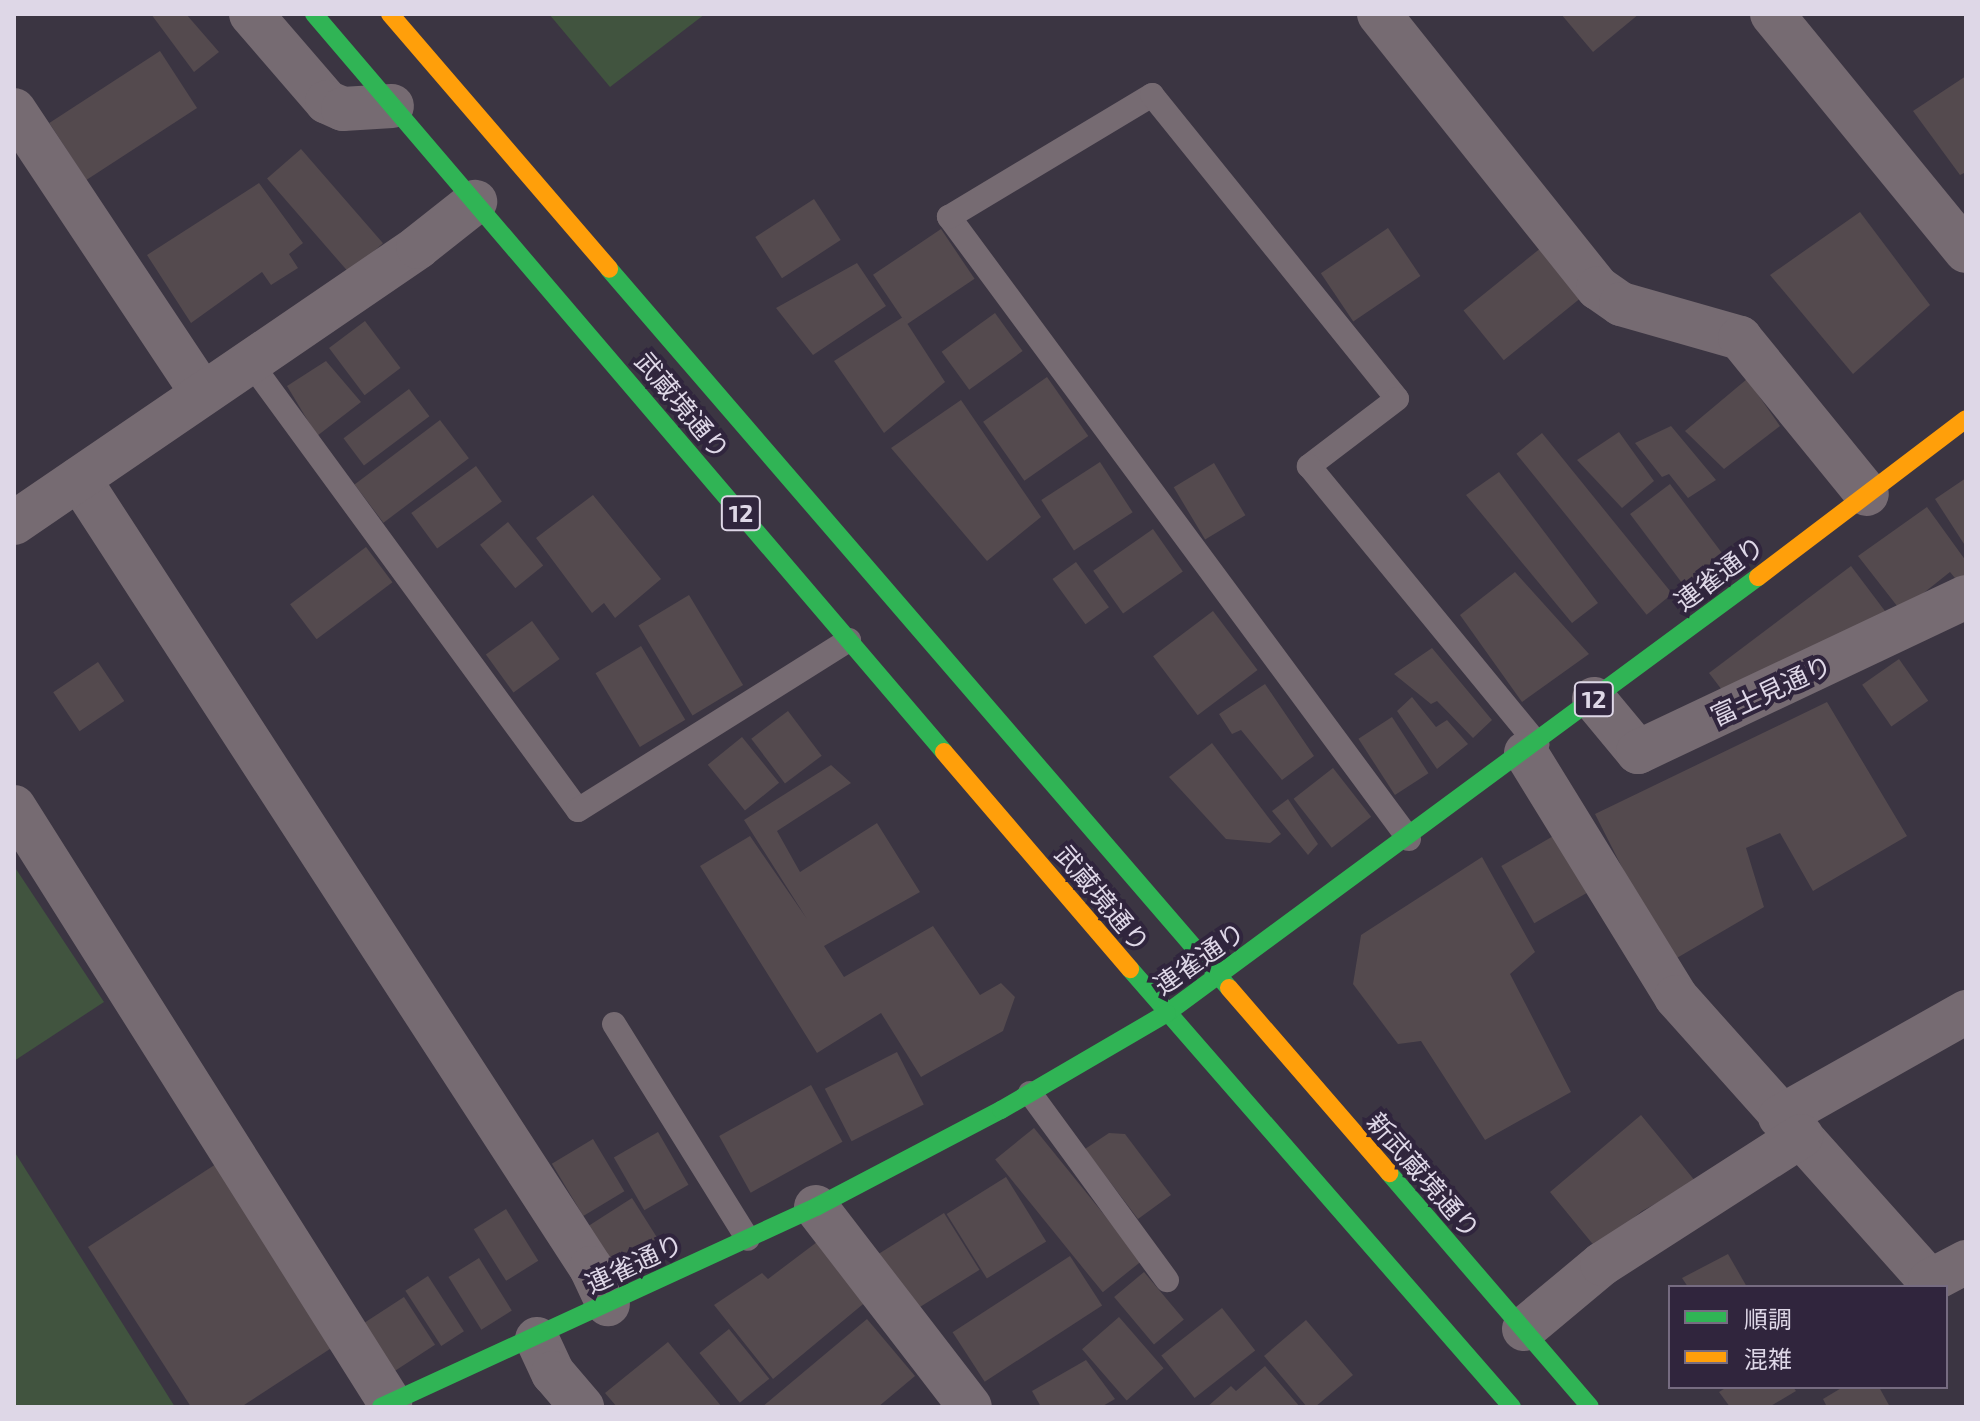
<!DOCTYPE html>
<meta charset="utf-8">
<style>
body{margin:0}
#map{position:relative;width:1980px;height:1421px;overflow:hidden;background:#3b3542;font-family:"Exo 2","Noto Sans JP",sans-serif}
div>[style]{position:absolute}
.green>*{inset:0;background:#41543f}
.building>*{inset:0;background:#544a4e;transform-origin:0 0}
.lane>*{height:24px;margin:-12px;padding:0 12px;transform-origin:12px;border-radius:12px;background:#766b72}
.street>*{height:44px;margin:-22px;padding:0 22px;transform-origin:22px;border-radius:22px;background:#766b72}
.fast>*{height:18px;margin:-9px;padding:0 9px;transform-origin:9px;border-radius:9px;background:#30b455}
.slow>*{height:18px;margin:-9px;padding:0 9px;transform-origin:9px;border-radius:9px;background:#ff9f0a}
span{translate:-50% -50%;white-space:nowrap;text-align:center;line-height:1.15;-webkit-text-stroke:8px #30253d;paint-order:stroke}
.shield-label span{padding:2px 6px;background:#30253d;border:2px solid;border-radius:6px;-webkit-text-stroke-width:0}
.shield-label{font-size:24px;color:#ded7e7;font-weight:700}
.street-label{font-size:26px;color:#ded7e7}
.frame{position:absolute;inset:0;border:16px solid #ded7e7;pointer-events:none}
.legend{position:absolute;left:1668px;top:1285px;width:280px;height:104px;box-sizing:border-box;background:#30253d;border:2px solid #766c81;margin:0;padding:10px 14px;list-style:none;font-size:24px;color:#ded7e7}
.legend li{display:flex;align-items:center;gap:16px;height:40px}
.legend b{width:40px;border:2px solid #766c81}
</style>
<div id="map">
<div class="green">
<i style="clip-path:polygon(549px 14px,705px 14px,610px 87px)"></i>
<i style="clip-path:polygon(14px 866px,104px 1002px,14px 1061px)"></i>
<i style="clip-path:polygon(14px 1151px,175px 1407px,14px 1407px)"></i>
</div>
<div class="building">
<i style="clip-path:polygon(151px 14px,186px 14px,219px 52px,194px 72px)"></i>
<i style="clip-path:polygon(1561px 14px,1639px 14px,1593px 52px)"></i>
<i style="left:160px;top:51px;width:68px;height:132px;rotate:57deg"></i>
<i style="clip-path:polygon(1966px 76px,1966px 172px,1960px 175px,1913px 111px)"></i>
<i style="left:301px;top:149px;width:125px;height:45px;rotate:49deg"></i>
<i style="clip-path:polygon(259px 183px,303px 243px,289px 254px,298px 268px,271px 285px,262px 272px,191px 323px,147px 255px)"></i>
<i style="left:814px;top:199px;width:49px;height:70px;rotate:57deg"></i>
<i style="clip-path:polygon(1860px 212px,1930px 305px,1853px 374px,1770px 275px)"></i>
<i style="left:1388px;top:228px;width:58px;height:81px;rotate:56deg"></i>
<i style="left:941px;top:229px;width:60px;height:82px;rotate:56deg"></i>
<i style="left:1542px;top:247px;width:64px;height:101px;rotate:51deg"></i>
<i style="clip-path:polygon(857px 263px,886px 306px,813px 355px,776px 308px)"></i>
<i style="left:995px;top:313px;width:47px;height:66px;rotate:54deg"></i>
<i style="clip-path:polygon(903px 317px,945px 382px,884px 433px,834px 361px)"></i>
<i style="left:365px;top:321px;width:59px;height:45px;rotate:53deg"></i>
<i style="clip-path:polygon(326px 361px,361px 402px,317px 436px,287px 386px)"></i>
<i style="left:1047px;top:377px;width:72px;height:78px;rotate:55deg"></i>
<i style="clip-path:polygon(1747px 379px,1780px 426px,1724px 469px,1685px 431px)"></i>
<i style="left:409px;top:389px;width:34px;height:82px;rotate:53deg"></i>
<i style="clip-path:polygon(961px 400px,1041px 517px,987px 561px,891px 448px)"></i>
<i style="left:440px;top:420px;width:48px;height:107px;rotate:53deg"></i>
<i style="clip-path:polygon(1671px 426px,1716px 480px,1688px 498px,1669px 474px,1662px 477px,1635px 443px)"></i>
<i style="clip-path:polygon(1619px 432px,1654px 481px,1622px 508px,1577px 460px)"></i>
<i style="left:1542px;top:433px;width:207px;height:33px;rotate:51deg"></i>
<i style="left:1100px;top:462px;width:60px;height:70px;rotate:57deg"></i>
<i style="left:1214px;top:463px;width:61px;height:47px;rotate:59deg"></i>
<i style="left:476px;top:466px;width:44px;height:80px;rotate:54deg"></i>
<i style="clip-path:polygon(1499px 472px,1598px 603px,1572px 623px,1466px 495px)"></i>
<i style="clip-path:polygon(1966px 478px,1966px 547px,1935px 499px)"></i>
<i style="left:1670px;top:484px;width:91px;height:50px;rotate:53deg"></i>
<i style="clip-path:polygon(593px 495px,661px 579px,615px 618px,604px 603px,592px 613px,536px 538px)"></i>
<i style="clip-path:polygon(1927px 507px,1966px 561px,1966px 573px,1959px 583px,1950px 572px,1901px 611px,1858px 556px)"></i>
<i style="left:508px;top:522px;width:56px;height:36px;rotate:51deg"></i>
<i style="left:1153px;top:529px;width:52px;height:73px;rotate:55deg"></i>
<i style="left:366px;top:547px;width:44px;height:95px;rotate:53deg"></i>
<i style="left:1076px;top:562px;width:56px;height:29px;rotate:54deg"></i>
<i style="clip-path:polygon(1851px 566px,1888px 615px,1725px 694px,1709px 673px)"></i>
<i style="clip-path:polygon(1515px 572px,1589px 654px,1522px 702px,1460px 615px)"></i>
<i style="left:689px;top:595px;width:105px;height:59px;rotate:59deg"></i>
<i style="left:1213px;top:611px;width:74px;height:75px;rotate:53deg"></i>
<i style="left:532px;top:621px;width:47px;height:57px;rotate:54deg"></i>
<i style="left:641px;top:646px;width:86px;height:53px;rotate:59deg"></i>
<i style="clip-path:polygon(1432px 648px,1492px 720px,1473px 738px,1437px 701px,1431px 704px,1394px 674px)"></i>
<i style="left:1899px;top:659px;width:51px;height:45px;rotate:55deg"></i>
<i style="left:98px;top:662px;width:47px;height:54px;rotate:56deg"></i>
<i style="clip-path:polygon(1265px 684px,1314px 756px,1282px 780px,1241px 730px,1232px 734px,1219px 714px)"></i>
<i style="clip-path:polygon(1412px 697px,1436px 727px,1447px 720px,1468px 744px,1437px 769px,1397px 711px)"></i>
<i style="clip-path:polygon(1827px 702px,1907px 836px,1813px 891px,1780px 833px,1746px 848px,1764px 907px,1670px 962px,1595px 814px)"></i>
<i style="left:788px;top:711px;width:56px;height:46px;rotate:53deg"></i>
<i style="left:1392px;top:717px;width:67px;height:40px;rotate:57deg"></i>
<i style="left:742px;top:737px;width:59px;height:44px;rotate:51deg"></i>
<i style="clip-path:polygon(1212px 743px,1281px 834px,1270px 843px,1226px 839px,1169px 777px)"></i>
<i style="clip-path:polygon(831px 765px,851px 783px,777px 831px,800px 872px,877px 823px,920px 892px,824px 946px,844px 977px,933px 926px,980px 995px,1001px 983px,1015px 997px,1003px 1031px,921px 1077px,881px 1013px,817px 1053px,700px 866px,750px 836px,807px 919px,744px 820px)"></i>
<i style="left:1333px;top:768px;width:62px;height:50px;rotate:52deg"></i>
<i style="clip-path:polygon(1288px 799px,1318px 844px,1308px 855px,1272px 811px)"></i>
<i style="left:1555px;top:835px;width:66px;height:62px;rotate:60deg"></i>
<i style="clip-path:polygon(1482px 857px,1535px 952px,1510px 974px,1571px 1092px,1485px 1140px,1421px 1041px,1398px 1044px,1353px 984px,1361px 935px)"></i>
<i style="left:897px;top:1052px;width:59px;height:81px;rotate:63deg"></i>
<i style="left:811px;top:1085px;width:65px;height:105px;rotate:61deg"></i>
<i style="clip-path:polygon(1641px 1115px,1696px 1182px,1642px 1211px,1596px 1248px,1550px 1192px)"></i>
<i style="left:1034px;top:1128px;width:171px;height:50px;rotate:51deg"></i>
<i style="left:658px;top:1132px;width:61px;height:51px;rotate:60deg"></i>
<i style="clip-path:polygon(1109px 1133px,1125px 1134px,1171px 1195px,1138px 1219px,1085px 1149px)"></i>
<i style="left:593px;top:1139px;width:61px;height:48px;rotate:59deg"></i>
<i style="clip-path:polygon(216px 1164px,333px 1347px,241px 1407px,191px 1407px,88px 1247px)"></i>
<i style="left:1006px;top:1177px;width:76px;height:70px;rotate:58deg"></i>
<i style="clip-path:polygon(632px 1198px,658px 1239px,618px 1264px,596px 1259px,579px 1232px)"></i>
<i style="left:506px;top:1209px;width:61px;height:38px;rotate:58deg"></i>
<i style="left:944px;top:1213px;width:67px;height:83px;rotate:58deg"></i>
<i style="clip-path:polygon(821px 1239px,868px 1300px,773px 1379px,714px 1305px,762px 1273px,768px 1279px)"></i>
<i style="clip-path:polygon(1728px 1254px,1747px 1287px,1688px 1287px,1682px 1278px)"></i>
<i style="left:1070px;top:1256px;width:59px;height:140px;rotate:57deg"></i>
<i style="left:479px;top:1258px;width:62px;height:36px;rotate:58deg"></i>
<i style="left:1144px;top:1272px;width:62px;height:39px;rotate:50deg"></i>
<i style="left:428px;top:1276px;width:66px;height:27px;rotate:57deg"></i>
<i style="left:404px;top:1297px;width:57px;height:49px;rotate:57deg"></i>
<i style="left:1222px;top:1308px;width:54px;height:77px;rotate:52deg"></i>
<i style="left:1119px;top:1317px;width:68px;height:49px;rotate:49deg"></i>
<i style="clip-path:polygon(867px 1319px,915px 1376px,878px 1407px,762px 1407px)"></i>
<i style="clip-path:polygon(1306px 1320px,1353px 1375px,1315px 1407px,1307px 1407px,1264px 1356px)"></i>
<i style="left:729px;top:1329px;width:64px;height:38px;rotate:51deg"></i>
<i style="clip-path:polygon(668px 1342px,722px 1407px,617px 1407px,605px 1393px)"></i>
<i style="clip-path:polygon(1086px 1360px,1115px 1399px,1101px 1407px,1041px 1407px,1032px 1391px)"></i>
<i style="clip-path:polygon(1265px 1366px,1300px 1407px,1207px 1407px,1231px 1386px,1236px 1391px)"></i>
<i style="clip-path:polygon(1727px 1387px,1793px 1387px,1796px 1391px,1769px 1407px,1730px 1407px,1719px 1392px)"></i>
<i style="clip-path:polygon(1843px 1387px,1879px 1387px,1890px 1407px,1827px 1407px,1823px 1399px)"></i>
</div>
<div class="lane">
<i style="left:250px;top:362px;width:555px;rotate:53.79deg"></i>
<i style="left:578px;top:810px;width:320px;rotate:-32.1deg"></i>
<i style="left:1409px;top:839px;width:774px;rotate:-126.48deg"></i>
<i style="left:949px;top:217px;width:237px;rotate:-31deg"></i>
<i style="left:1152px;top:95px;width:390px;rotate:51.1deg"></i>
<i style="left:1397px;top:399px;width:111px;rotate:142.7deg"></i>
<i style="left:1309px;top:466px;width:360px;rotate:50.6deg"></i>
<i style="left:614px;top:1024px;width:253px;rotate:58.1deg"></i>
<i style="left:1030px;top:1093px;width:232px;rotate:53.8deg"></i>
</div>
<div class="street">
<i style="left:251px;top:14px;width:116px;rotate:49.2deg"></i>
<i style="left:327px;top:102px;width:17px;rotate:24deg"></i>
<i style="left:343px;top:109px;width:49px;rotate:-3.5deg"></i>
<i style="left:1379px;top:14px;width:351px;rotate:51.4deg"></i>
<i style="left:1598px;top:288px;width:28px;rotate:35deg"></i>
<i style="left:1621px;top:304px;width:124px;rotate:15.9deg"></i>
<i style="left:1740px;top:338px;width:201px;rotate:50.9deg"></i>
<i style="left:1772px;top:14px;width:306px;rotate:50.7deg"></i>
<i style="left:14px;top:110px;width:340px;rotate:56.4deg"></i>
<i style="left:79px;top:479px;width:941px;rotate:57.02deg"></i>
<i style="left:591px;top:1268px;width:40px;rotate:65deg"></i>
<i style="left:14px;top:523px;width:489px;rotate:-34.3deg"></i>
<i style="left:418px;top:247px;width:73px;rotate:-38.3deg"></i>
<i style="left:1594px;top:699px;width:69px;rotate:50.3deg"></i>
<i style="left:1638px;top:752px;width:363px;rotate:-25.3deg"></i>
<i style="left:1526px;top:753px;width:286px;rotate:58.4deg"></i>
<i style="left:1676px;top:997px;width:381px;rotate:48.2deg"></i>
<i style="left:1930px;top:1281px;width:41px;rotate:-27.8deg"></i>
<i style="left:14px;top:807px;width:705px;rotate:57.75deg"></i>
<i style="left:1780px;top:1117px;width:214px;rotate:-29.4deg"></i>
<i style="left:816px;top:1207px;width:252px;rotate:52.4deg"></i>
<i style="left:1524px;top:1329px;width:102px;rotate:-39.8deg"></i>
<i style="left:1602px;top:1264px;width:237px;rotate:-32.7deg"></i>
<i style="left:537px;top:1339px;width:38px;rotate:65deg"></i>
<i style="left:553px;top:1373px;width:45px;rotate:49.5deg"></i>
</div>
<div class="fast">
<i style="left:314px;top:14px;width:970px;rotate:49.51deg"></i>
<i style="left:609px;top:269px;width:949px;rotate:49.23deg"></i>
<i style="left:1130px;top:969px;width:581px;rotate:48.91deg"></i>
<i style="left:1167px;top:1013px;width:734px;rotate:-36.42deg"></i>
<i style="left:1389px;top:1173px;width:308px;rotate:49.3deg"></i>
<i style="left:381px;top:1407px;width:479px;rotate:-24.7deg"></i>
<i style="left:816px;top:1207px;width:209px;rotate:-27.7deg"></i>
<i style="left:1001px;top:1110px;width:192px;rotate:-30.3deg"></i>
</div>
<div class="slow">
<i style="left:390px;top:14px;width:336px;rotate:49.3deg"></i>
<i style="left:1758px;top:577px;width:261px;rotate:-37.2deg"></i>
<i style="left:944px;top:752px;width:286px;rotate:49.4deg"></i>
<i style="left:1229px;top:988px;width:245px;rotate:49.1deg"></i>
</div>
<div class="shield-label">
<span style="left:741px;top:513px">12</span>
<span style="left:1594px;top:699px">12</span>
</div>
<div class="street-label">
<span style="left:683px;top:405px;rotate:50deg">武蔵境通り</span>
<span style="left:1719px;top:573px;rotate:-37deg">連雀通り</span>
<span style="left:1771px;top:690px;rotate:-25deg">富士見通り</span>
<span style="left:1103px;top:898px;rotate:50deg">武蔵境通り</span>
<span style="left:1199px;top:958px;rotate:-35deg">連雀通り</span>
<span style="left:1424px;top:1175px;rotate:49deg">新武蔵境通り</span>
<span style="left:634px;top:1263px;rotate:-25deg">連雀通り</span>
</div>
<div class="frame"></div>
<ul class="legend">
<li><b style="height:10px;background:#30b455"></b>順調</li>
<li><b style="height:10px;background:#ff9f0a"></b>混雑</li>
</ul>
</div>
